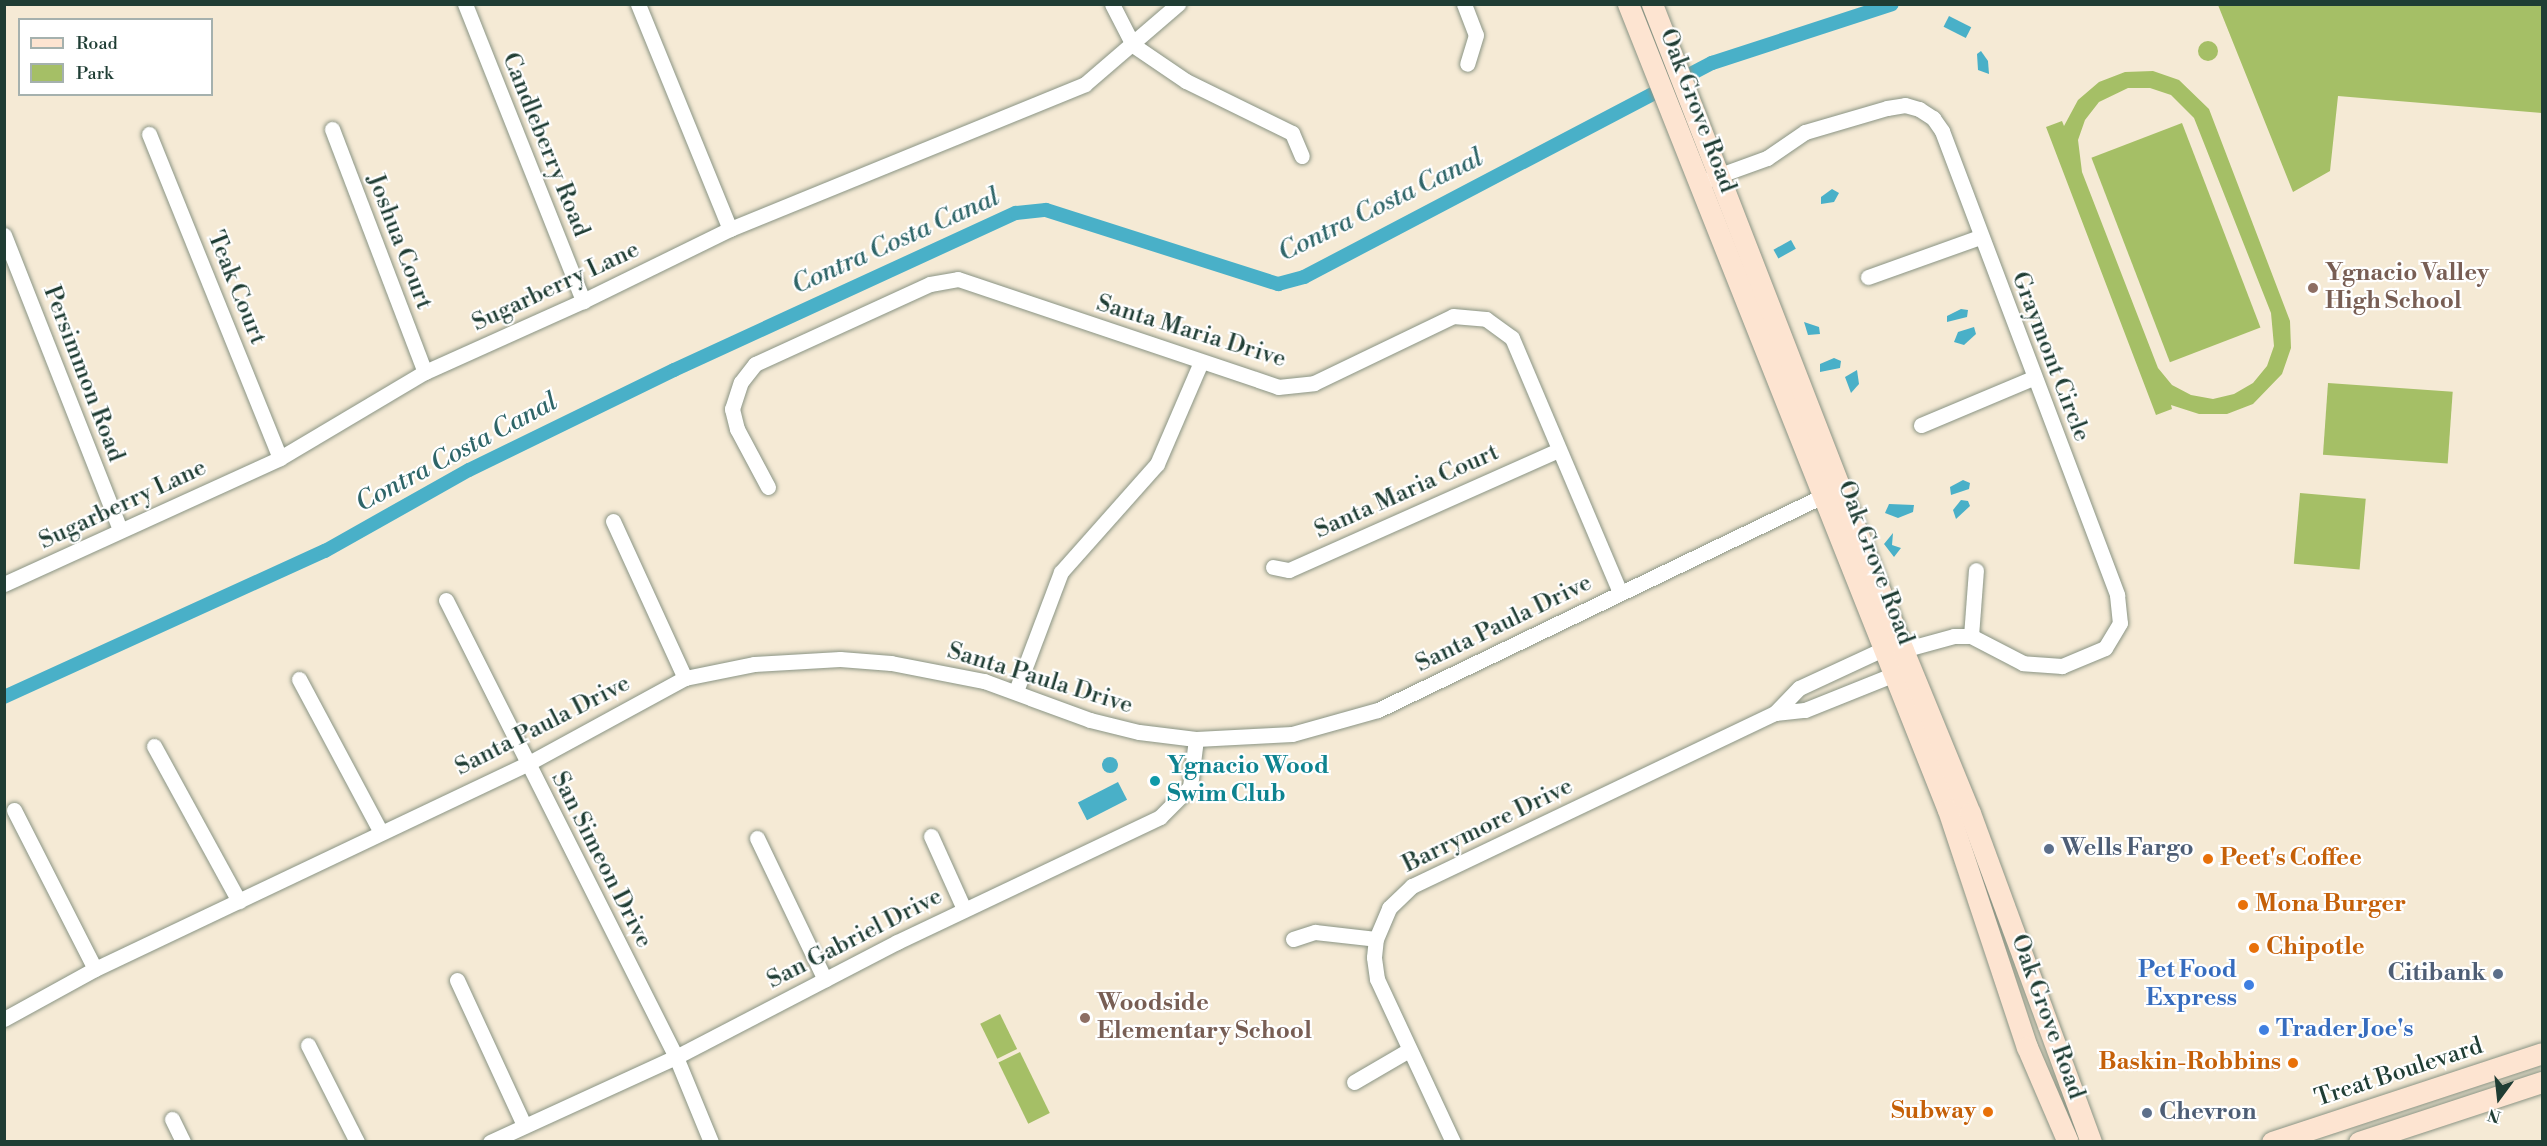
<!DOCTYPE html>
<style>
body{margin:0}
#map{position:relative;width:2547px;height:1146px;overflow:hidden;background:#f5ead5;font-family:"Libre Bodoni",serif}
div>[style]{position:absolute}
.green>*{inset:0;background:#a5bf66;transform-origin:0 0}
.round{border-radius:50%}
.water>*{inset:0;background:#49b0c8;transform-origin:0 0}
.canal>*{height:14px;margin:-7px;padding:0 7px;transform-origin:7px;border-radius:7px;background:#49b0c8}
.roads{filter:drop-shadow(0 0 2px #8a9484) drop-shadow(0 0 2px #8a9484)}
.street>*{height:15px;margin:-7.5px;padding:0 7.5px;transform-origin:7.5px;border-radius:7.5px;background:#fff}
.secondary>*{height:21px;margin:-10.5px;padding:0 10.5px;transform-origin:10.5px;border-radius:10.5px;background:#fde4d1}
.dots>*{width:16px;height:16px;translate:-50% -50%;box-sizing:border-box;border:3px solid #fff;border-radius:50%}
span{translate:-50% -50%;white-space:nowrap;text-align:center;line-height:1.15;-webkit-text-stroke:4.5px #fff;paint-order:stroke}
.street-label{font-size:24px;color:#1f3d34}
.education-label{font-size:24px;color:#785e54;font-weight:700}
.left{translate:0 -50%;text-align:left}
.culture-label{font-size:24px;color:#0d838f;font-weight:700}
.service-label{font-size:24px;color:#4e5e75;font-weight:700}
.right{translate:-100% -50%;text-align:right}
.food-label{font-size:24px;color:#c56008;font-weight:700}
.shop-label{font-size:24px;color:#366cbe;font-weight:700}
.water-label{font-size:26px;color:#2e6568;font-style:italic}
.frame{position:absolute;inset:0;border:6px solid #1f3d34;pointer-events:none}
.legend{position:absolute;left:18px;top:18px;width:195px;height:78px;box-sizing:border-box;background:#fff;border:2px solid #a5b1ae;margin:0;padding:8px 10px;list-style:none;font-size:18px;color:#1f3d34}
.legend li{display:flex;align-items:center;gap:12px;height:30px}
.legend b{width:30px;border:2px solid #a5b1ae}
.north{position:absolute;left:2469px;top:1068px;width:60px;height:60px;-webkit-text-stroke:4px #fff;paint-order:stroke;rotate:195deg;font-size:16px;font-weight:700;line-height:24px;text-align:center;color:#1f3d34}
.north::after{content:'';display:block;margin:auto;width:21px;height:27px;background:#1f3d34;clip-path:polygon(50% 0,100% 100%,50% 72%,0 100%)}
</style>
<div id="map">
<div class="green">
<i style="clip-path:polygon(2218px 5px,2542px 5px,2542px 113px,2338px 96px,2330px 171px,2293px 192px)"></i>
<i class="round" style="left:2198px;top:41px;width:20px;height:20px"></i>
<i style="clip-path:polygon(evenodd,2153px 71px,2179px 80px,2209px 109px,2290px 321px,2291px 348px,2282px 374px,2253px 404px,2227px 414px,2199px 414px,2171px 405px,2172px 409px,2156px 415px,2046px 127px,2062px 121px,2064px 126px,2078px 100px,2099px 82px,2125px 72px,2153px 71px,2128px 88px,2150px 88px,2171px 95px,2194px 118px,2271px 313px,2274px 346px,2267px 366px,2253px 383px,2234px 394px,2213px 399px,2191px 395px,2172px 385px,2158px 368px,2082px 172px,2078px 140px,2085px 120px,2099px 102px,2128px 88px)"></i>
<i style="left:2182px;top:123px;width:219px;height:97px;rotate:69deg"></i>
<i style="left:2328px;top:383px;width:125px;height:72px;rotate:4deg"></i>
<i style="left:2300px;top:493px;width:66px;height:71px;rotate:5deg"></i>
<i style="left:1000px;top:1014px;width:39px;height:22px;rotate:64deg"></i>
<i style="left:1020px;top:1052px;width:68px;height:24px;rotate:64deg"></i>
</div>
<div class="water">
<i style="left:1949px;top:16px;width:25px;height:12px;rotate:27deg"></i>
<i style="clip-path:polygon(1981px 51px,1988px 61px,1989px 74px,1978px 70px,1977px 54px)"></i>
<i style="clip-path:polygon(1832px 189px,1839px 193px,1834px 202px,1821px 204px,1821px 197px)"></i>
<i style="left:1791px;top:240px;width:10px;height:20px;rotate:61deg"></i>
<i style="clip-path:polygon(1961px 309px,1968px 310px,1967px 317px,1947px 322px,1947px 316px)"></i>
<i style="clip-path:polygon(1804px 322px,1819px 327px,1820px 334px,1808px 335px)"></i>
<i style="clip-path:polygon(1974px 327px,1976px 334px,1964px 345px,1954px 342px,1958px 332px)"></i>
<i style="clip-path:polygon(1834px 358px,1841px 361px,1840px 368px,1820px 372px,1820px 364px)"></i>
<i style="clip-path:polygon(1857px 370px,1859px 384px,1851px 393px,1845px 377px)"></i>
<i style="clip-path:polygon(1963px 480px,1970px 483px,1969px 489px,1951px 495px,1950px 487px)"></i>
<i style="clip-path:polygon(1961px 500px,1968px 501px,1970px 506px,1956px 519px,1953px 510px)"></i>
<i style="clip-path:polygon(1889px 504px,1914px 505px,1913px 512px,1898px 518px,1885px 513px)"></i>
<i style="clip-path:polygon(1893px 533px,1892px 545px,1901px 548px,1894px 557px,1884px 544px)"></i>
<i class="round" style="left:1102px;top:757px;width:16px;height:16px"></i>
<i style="left:1118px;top:782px;width:20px;height:45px;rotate:63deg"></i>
</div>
<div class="canal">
<i style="left:4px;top:697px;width:353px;rotate:-24.5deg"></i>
<i style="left:325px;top:551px;width:165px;rotate:-29.4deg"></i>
<i style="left:469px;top:470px;width:228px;rotate:-26deg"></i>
<i style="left:674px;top:370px;width:376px;rotate:-24.7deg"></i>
<i style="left:1016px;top:213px;width:30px;rotate:-6deg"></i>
<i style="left:1046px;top:210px;width:244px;rotate:17.7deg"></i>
<i style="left:1278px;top:284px;width:27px;rotate:-15deg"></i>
<i style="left:1304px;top:277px;width:461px;rotate:-27.7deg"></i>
<i style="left:1712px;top:63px;width:189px;rotate:-18.1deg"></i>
</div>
<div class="roads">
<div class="street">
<i style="left:465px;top:4px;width:320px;rotate:68.3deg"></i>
<i style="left:638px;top:4px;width:243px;rotate:67.8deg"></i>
<i style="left:1112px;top:4px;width:46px;rotate:62.9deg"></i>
<i style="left:1133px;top:45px;width:64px;rotate:34.2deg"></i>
<i style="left:1186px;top:81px;width:118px;rotate:26.1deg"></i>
<i style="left:1292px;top:133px;width:25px;rotate:67deg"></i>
<i style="left:1464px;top:4px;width:33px;rotate:69deg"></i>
<i style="left:1476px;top:35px;width:30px;rotate:107deg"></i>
<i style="left:332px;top:129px;width:260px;rotate:69.1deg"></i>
<i style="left:149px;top:134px;width:349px;rotate:68deg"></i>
<i style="left:1709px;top:179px;width:62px;rotate:-19.9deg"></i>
<i style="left:1767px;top:158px;width:46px;rotate:-34.4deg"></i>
<i style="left:1805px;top:132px;width:85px;rotate:-16.3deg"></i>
<i style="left:1887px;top:108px;width:18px;rotate:-9deg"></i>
<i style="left:1905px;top:105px;width:15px;rotate:16deg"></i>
<i style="left:1919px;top:109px;width:17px;rotate:33deg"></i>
<i style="left:1933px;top:118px;width:16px;rotate:55deg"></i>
<i style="left:1942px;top:131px;width:496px;rotate:69.3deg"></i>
<i style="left:2117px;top:595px;width:28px;rotate:84deg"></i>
<i style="left:2120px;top:623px;width:29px;rotate:121deg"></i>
<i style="left:2105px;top:648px;width:47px;rotate:157.3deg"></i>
<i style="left:2062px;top:666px;width:39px;rotate:-176deg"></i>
<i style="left:2023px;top:663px;width:59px;rotate:-152.6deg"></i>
<i style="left:1971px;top:636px;width:17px;rotate:180deg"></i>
<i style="left:1954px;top:636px;width:53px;rotate:164.6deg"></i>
<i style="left:1903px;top:650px;width:22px;rotate:180deg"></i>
<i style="left:1881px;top:650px;width:90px;rotate:155.1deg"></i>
<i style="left:1799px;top:688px;width:35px;rotate:134deg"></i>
<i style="left:1775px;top:713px;width:30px;rotate:-6deg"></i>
<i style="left:1805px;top:710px;width:94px;rotate:-21.9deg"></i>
<i style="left:1892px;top:675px;width:10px;rotate:-66deg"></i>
<i style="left:4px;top:235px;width:317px;rotate:68.5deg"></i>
<i style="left:1868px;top:277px;width:119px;rotate:-19.7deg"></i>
<i style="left:1921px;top:425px;width:121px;rotate:-22.8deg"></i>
<i style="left:768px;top:487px;width:66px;rotate:-118.1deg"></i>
<i style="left:737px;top:429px;width:21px;rotate:-104deg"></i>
<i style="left:732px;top:409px;width:28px;rotate:-72deg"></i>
<i style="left:741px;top:382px;width:23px;rotate:-52deg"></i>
<i style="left:755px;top:364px;width:192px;rotate:-24.6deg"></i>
<i style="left:930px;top:284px;width:28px;rotate:-10deg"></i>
<i style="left:958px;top:279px;width:338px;rotate:18.6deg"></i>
<i style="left:1278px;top:387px;width:36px;rotate:-6deg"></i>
<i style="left:1314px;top:383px;width:154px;rotate:-25.7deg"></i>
<i style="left:1453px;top:316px;width:33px;rotate:5deg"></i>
<i style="left:1486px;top:319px;width:32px;rotate:36deg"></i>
<i style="left:1512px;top:338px;width:277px;rotate:67deg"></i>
<i style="left:613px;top:521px;width:173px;rotate:65.4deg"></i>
<i style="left:1273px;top:567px;width:16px;rotate:11deg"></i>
<i style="left:1289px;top:570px;width:295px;rotate:-24deg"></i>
<i style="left:4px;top:584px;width:303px;rotate:-24.5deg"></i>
<i style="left:280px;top:458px;width:169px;rotate:-30.7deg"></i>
<i style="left:425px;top:372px;width:173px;rotate:-24.2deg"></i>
<i style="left:583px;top:301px;width:164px;rotate:-26.1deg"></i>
<i style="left:730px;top:229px;width:383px;rotate:-22.2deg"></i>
<i style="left:1085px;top:84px;width:123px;rotate:-40.7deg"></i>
<i style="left:446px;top:600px;width:512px;rotate:63.28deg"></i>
<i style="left:676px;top:1057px;width:92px;rotate:67.6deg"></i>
<i style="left:1971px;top:636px;width:66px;rotate:-85.7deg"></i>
<i style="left:299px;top:679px;width:172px;rotate:61.9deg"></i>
<i style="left:1016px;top:691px;width:127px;rotate:-69.3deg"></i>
<i style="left:1061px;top:572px;width:144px;rotate:-48.4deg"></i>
<i style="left:1157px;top:464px;width:111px;rotate:-66.7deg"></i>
<i style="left:154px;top:746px;width:177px;rotate:61.3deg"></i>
<i style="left:14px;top:810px;width:178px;rotate:63deg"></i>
<i style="left:931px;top:836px;width:80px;rotate:65.7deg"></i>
<i style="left:757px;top:838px;width:157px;rotate:64.4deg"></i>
<i style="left:1293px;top:939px;width:23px;rotate:-18deg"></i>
<i style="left:1315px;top:932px;width:61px;rotate:6.5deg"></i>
<i style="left:457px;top:980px;width:160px;rotate:65.2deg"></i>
<i style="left:4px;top:1019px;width:104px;rotate:-28.8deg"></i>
<i style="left:95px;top:969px;width:478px;rotate:-25.4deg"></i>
<i style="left:527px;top:764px;width:180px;rotate:-28.6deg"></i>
<i style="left:685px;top:678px;width:70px;rotate:-11.5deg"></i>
<i style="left:754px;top:664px;width:86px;rotate:-3.3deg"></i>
<i style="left:840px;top:659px;width:51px;rotate:4.5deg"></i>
<i style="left:891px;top:663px;width:95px;rotate:11deg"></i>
<i style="left:984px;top:681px;width:113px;rotate:20.2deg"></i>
<i style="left:1090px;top:720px;width:50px;rotate:13.8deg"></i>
<i style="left:1139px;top:732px;width:57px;rotate:7deg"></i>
<i style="left:1196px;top:739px;width:96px;rotate:-3deg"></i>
<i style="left:1292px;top:734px;width:89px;rotate:-15.6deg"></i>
<i style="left:1378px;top:710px;width:503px;rotate:-25.7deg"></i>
<i style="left:308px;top:1045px;width:109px;rotate:63.2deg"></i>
<i style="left:1354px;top:1082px;width:64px;rotate:-30.2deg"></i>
<i style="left:172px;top:1119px;width:25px;rotate:64deg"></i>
<i style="left:490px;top:1142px;width:205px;rotate:-24.6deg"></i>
<i style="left:676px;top:1057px;width:249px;rotate:-27.5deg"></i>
<i style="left:897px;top:942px;width:291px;rotate:-25.4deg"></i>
<i style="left:1160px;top:817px;width:42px;rotate:-45deg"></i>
<i style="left:1190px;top:787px;width:48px;rotate:-82.9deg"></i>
<i style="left:1453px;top:1142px;width:180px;rotate:-115deg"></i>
<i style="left:1377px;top:979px;width:22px;rotate:-98deg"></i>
<i style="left:1374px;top:957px;width:18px;rotate:-84deg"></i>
<i style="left:1376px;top:939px;width:34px;rotate:-67deg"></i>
<i style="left:1389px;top:908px;width:32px;rotate:-44deg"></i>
<i style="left:1412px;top:886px;width:402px;rotate:-25.5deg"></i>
</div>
<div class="secondary">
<i style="left:1628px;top:4px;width:867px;rotate:68.35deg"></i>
<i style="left:1948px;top:810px;width:250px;rotate:71.6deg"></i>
<i style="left:2027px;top:1047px;width:103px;rotate:66.7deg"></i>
<i style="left:1652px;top:4px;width:693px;rotate:68.77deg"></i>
<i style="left:1903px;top:650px;width:176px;rotate:67.7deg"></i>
<i style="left:1970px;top:813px;width:351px;rotate:69.8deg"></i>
<i style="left:2272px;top:1142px;width:284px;rotate:-18.2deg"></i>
<i style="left:2359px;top:1142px;width:193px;rotate:-18.2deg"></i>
</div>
</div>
<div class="dots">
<i style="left:2313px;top:288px;background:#8d6e63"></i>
<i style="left:1155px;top:781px;background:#0f9aa8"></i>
<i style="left:2049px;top:849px;background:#5c6f8a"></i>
<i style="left:2208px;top:859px;background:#e8710a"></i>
<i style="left:2243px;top:905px;background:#e8710a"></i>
<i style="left:2254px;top:948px;background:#e8710a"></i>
<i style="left:2498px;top:974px;background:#5c6f8a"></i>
<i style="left:2249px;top:985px;background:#3f7fe0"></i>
<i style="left:1085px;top:1018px;background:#8d6e63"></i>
<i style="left:2264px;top:1030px;background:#3f7fe0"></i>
<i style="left:2293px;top:1063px;background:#e8710a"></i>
<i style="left:1988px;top:1112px;background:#e8710a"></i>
<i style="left:2147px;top:1113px;background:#5c6f8a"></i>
</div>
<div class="street-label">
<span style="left:1697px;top:111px;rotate:69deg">Oak Grove Road</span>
<span style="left:545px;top:145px;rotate:68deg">Candleberry Road</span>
<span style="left:399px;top:242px;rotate:69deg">Joshua Court</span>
<span style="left:556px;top:287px;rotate:-25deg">Sugarberry Lane</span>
<span style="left:236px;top:288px;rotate:68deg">Teak Court</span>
<span style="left:1191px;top:332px;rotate:17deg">Santa Maria Drive</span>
<span style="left:2050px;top:357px;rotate:69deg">Graymont Circle</span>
<span style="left:83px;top:374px;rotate:69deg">Persimmon Road</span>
<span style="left:1407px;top:492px;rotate:-24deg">Santa Maria Court</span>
<span style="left:123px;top:505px;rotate:-25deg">Sugarberry Lane</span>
<span style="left:1875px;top:563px;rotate:69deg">Oak Grove Road</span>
<span style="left:1504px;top:624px;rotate:-26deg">Santa Paula Drive</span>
<span style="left:1040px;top:679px;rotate:17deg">Santa Paula Drive</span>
<span style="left:543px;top:726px;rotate:-27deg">Santa Paula Drive</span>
<span style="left:1488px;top:826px;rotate:-26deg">Barrymore Drive</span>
<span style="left:601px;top:860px;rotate:63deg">San Simeon Drive</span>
<span style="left:855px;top:939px;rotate:-27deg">San Gabriel Drive</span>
<span style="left:2047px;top:1017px;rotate:70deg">Oak Grove Road</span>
<span style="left:2399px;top:1073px;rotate:-18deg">Treat Boulevard</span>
</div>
<div class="education-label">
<span class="left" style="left:2325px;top:288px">Ygnacio Valley<br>High School</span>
<span class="left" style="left:1097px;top:1018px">Woodside<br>Elementary School</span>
</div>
<div class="culture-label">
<span class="left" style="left:1167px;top:781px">Ygnacio Wood<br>Swim Club</span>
</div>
<div class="service-label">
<span class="left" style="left:2061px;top:849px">Wells Fargo</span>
<span class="right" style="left:2486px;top:974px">Citibank</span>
<span class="left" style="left:2159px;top:1113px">Chevron</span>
</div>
<div class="food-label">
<span class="left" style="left:2220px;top:859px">Peet's Coffee</span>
<span class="left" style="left:2255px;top:905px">Mona Burger</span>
<span class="left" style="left:2266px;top:948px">Chipotle</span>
<span class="right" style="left:2281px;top:1063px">Baskin-Robbins</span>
<span class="right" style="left:1976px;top:1112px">Subway</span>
</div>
<div class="shop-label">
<span class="right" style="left:2237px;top:985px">Pet Food<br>Express</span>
<span class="left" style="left:2276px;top:1030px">Trader Joe's</span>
</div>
<div class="water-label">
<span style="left:1381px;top:206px;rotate:-26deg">Contra Costa Canal</span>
<span style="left:896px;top:242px;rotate:-24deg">Contra Costa Canal</span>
<span style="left:457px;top:453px;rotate:-28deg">Contra Costa Canal</span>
</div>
<div class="frame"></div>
<ul class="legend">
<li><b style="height:8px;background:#fde4d1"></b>Road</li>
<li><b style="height:16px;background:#a5bf66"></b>Park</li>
</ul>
<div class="north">N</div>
</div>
